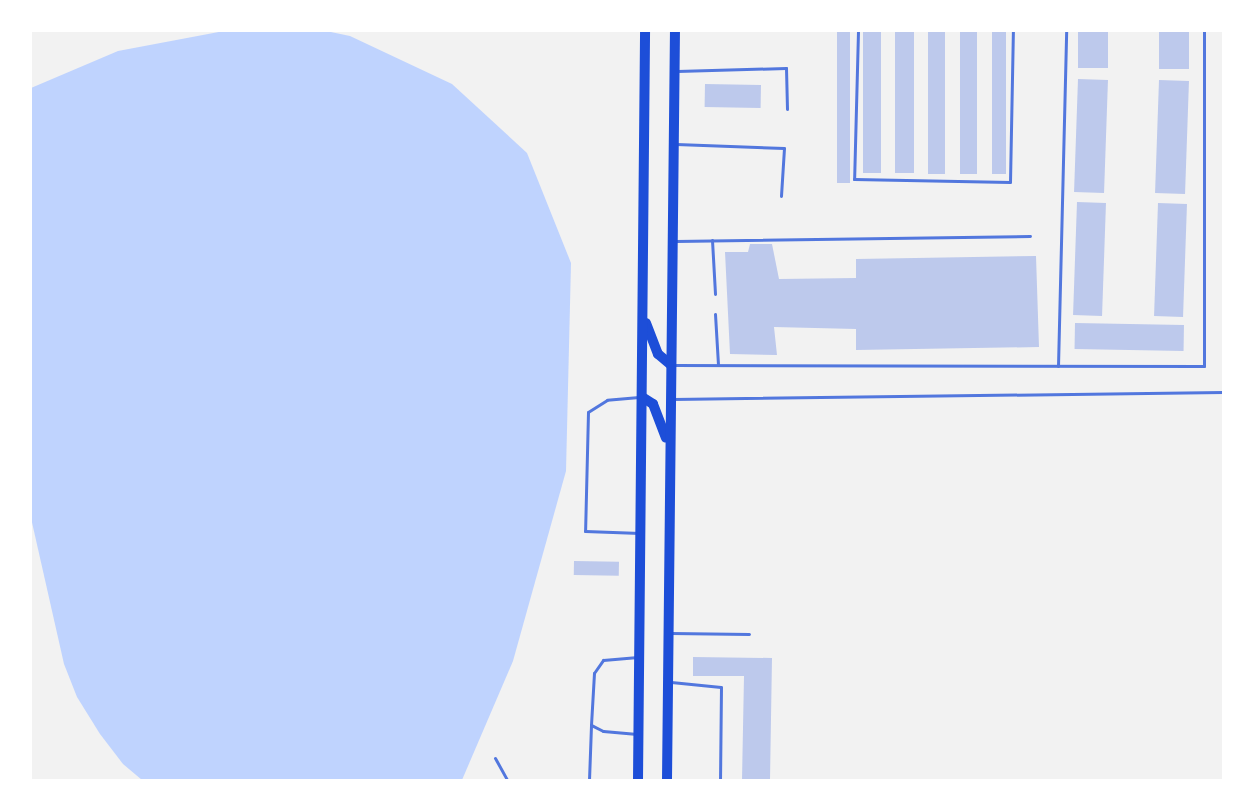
<!DOCTYPE html>
<style>
body{margin:0}
#map{position:relative;width:1254px;height:811px;overflow:hidden;background:#f2f2f2;font-family:Georgia,serif}
div>[style]{position:absolute}
.water>*{inset:0;background:#bfd3fe}
.building>*{inset:0;background:#bdc9ec;transform-origin:0 0}
.service>*{height:3px;margin:-1.5px;padding:0 1.5px;transform-origin:1.5px;border-radius:1.5px;background:#5277de}
.primary>*{height:10px;margin:-5px;padding:0 5px;transform-origin:5px;border-radius:5px;background:#1d4ed8}
span{translate:-50% -50%;white-space:nowrap;text-align:center;line-height:1.15;-webkit-text-stroke:4px #fff;paint-order:stroke}
.frame{position:absolute;inset:0;border:32px solid #fff;pointer-events:none}
</style>
<div id="map">
<div class="water">
<i style="clip-path:polygon(224px 31px,326px 31px,350px 36px,452px 84px,527px 153px,571px 263px,566px 471px,513px 661px,462px 780px,142px 780px,123px 764px,100px 734px,77px 697px,64px 664px,31px 518px,31px 88px,118px 51px)"></i>
</div>
<div class="building">
<i style="left:837px;top:31px;width:13px;height:152px"></i>
<i style="left:863px;top:31px;width:18px;height:142px"></i>
<i style="left:895px;top:31px;width:19px;height:142px"></i>
<i style="left:928px;top:31px;width:17px;height:143px"></i>
<i style="left:960px;top:31px;width:17px;height:143px"></i>
<i style="left:992px;top:31px;width:14px;height:143px"></i>
<i style="left:1078px;top:31px;width:30px;height:37px"></i>
<i style="left:1159px;top:31px;width:30px;height:38px"></i>
<i style="left:1078px;top:79px;width:30px;height:113px;rotate:2deg"></i>
<i style="left:1159px;top:80px;width:30px;height:113px;rotate:2deg"></i>
<i style="left:705px;top:84px;width:56px;height:23px;rotate:1deg"></i>
<i style="left:1077px;top:202px;width:29px;height:113px;rotate:2deg"></i>
<i style="left:1158px;top:203px;width:29px;height:113px;rotate:2deg"></i>
<i style="clip-path:polygon(750px 244px,772px 244px,779px 279px,856px 278px,856px 259px,1036px 256px,1039px 347px,856px 350px,856px 329px,774px 327px,777px 355px,730px 354px,725px 252px,748px 252px)"></i>
<i style="left:1075px;top:323px;width:109px;height:26px;rotate:1deg"></i>
<i style="left:574px;top:561px;width:45px;height:14px;rotate:1deg"></i>
<i style="clip-path:polygon(693px 657px,772px 658px,770px 780px,742px 780px,744px 676px,693px 676px)"></i>
</div>
<div class="service">
<i style="left:858px;top:31px;width:148px;rotate:91.5deg"></i>
<i style="left:854px;top:179px;width:156px;rotate:1.1deg"></i>
<i style="left:1010px;top:182px;width:151px;rotate:-88.9deg"></i>
<i style="left:677px;top:71px;width:109px;rotate:-1.6deg"></i>
<i style="left:786px;top:68px;width:41px;rotate:88.6deg"></i>
<i style="left:676px;top:144px;width:108px;rotate:2.1deg"></i>
<i style="left:784px;top:148px;width:48px;rotate:93.6deg"></i>
<i style="left:712px;top:240px;width:54px;rotate:86.8deg"></i>
<i style="left:676px;top:241px;width:354px;rotate:-0.8deg"></i>
<i style="left:715px;top:314px;width:51px;rotate:86.6deg"></i>
<i style="left:674px;top:365px;width:530px;rotate:0.11deg"></i>
<i style="left:1204px;top:366px;width:335px;rotate:-90deg"></i>
<i style="left:1058px;top:366px;width:335px;rotate:-88.6deg"></i>
<i style="left:639px;top:397px;width:32px;rotate:175deg"></i>
<i style="left:607px;top:400px;width:22px;rotate:148deg"></i>
<i style="left:588px;top:412px;width:119px;rotate:91.4deg"></i>
<i style="left:585px;top:531px;width:55px;rotate:2.1deg"></i>
<i style="left:673px;top:399px;width:550px;rotate:-0.73deg"></i>
<i style="left:671px;top:633px;width:78px;rotate:0.7deg"></i>
<i style="left:671px;top:682px;width:50px;rotate:5.7deg"></i>
<i style="left:721px;top:687px;width:93px;rotate:90.6deg"></i>
<i style="left:637px;top:734px;width:34px;rotate:-175deg"></i>
<i style="left:603px;top:731px;width:13px;rotate:-153deg"></i>
<i style="left:591px;top:725px;width:52px;rotate:-86.7deg"></i>
<i style="left:594px;top:673px;width:16px;rotate:-55deg"></i>
<i style="left:603px;top:660px;width:35px;rotate:-5deg"></i>
<i style="left:495px;top:758px;width:25px;rotate:61deg"></i>
<i style="left:589px;top:780px;width:55px;rotate:-87.9deg"></i>
</div>
<div class="primary">
<i style="left:646px;top:323px;width:33px;rotate:69deg"></i>
<i style="left:658px;top:354px;width:17px;rotate:40deg"></i>
<i style="left:642px;top:397px;width:13px;rotate:32deg"></i>
<i style="left:653px;top:404px;width:36px;rotate:69deg"></i>
<i style="left:638px;top:780px;width:749px;rotate:-89.46deg"></i>
<i style="left:667px;top:780px;width:749px;rotate:-89.39deg"></i>
</div>
<div class="frame"></div>
</div>
